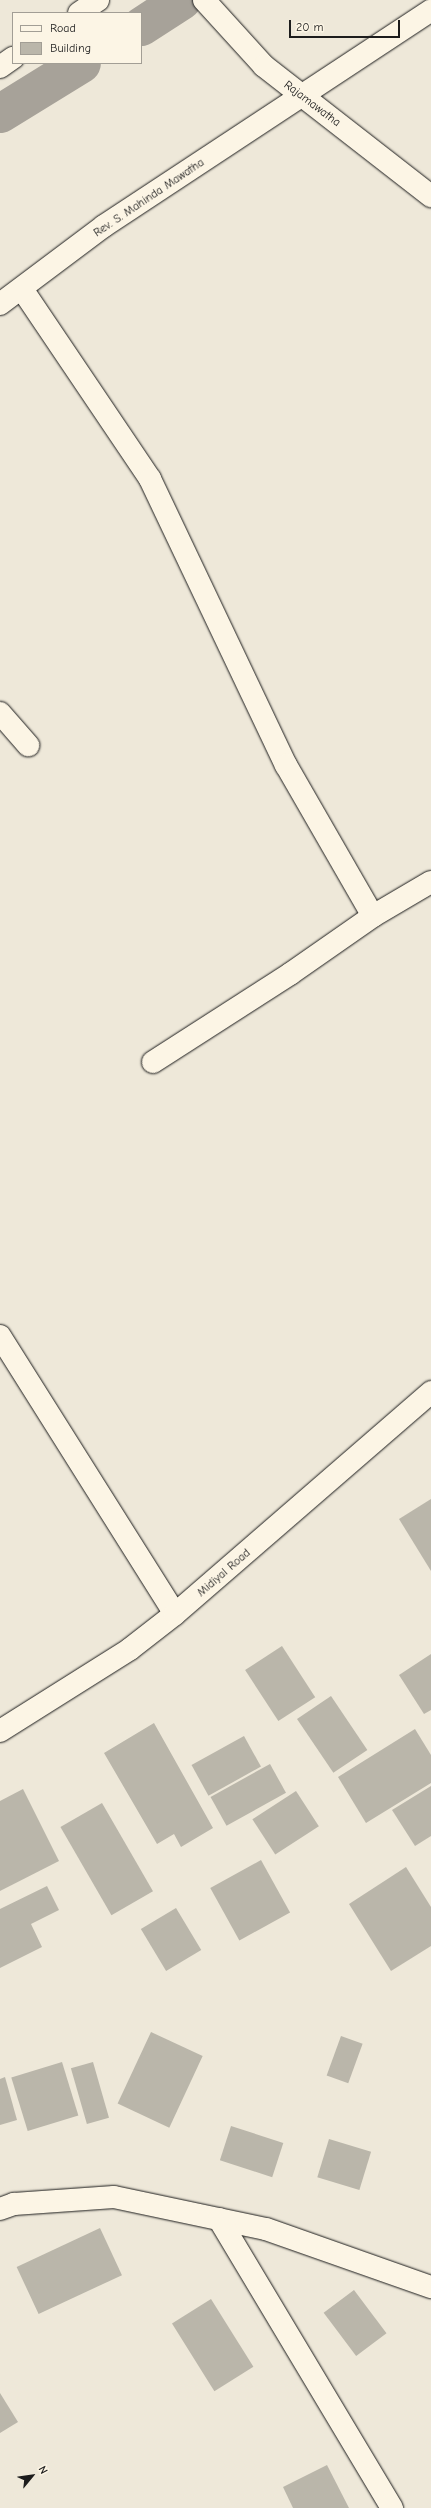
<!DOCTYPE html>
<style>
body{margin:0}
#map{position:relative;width:431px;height:2508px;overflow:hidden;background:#eee8d9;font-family:"Comic Neue",sans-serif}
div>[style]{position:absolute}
.canal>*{height:39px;margin:-19.5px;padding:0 19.5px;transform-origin:19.5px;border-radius:19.5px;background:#a7a299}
.building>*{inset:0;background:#bab6aa;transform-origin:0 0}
.roads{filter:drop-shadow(0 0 1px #1c1c1c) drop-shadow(0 0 1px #1c1c1c)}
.street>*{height:22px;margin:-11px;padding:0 11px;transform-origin:11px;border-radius:11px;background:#fcf5e5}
span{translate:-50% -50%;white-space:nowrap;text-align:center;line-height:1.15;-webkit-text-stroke:3px #fcf5e5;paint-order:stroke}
.street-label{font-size:12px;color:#1c1c1c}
.legend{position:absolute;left:12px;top:12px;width:130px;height:52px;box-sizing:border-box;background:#fcf5e5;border:1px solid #a29e95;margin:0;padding:5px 7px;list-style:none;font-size:12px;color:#1c1c1c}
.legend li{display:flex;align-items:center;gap:8px;height:20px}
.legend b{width:20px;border:1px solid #a29e95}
.north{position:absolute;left:12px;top:2456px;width:40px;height:40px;-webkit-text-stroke:3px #fcf5e5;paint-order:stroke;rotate:61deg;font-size:11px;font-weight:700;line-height:16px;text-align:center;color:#1c1c1c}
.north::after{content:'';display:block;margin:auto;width:14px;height:18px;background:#1c1c1c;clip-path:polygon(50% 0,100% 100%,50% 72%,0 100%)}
.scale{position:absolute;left:289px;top:20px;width:111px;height:18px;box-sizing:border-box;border:2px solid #1c1c1c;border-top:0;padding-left:5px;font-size:12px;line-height:14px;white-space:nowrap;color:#1c1c1c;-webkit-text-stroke:3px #fcf5e5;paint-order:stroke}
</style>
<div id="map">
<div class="canal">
<i style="left:141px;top:26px;width:48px;rotate:-33deg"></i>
<i style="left:0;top:113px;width:95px;rotate:-31.7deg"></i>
</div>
<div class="building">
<i style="clip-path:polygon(431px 1499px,431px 1571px,399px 1519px)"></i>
<i style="left:282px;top:1646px;width:61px;height:44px;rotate:57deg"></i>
<i style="clip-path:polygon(431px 1654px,431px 1710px,424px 1714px,399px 1675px)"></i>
<i style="left:331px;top:1696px;width:65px;height:41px;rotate:56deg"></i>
<i style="clip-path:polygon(154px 1723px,213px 1828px,181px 1847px,174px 1834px,157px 1844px,104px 1753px)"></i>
<i style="clip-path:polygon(415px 1729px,431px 1755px,431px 1783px,366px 1823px,338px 1777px)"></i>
<i style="left:244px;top:1736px;width:35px;height:60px;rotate:61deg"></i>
<i style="left:270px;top:1764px;width:33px;height:68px;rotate:61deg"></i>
<i style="clip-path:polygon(431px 1786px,431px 1836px,415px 1846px,392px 1810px)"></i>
<i style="clip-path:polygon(23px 1789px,59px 1861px,0 1891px,0 1801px)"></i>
<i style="left:296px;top:1791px;width:42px;height:52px;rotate:57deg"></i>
<i style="left:102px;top:1803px;width:102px;height:48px;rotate:60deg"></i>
<i style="left:261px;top:1860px;width:60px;height:58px;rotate:61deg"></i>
<i style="clip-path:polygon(406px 1867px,431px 1907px,431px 1946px,391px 1971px,349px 1904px)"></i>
<i style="clip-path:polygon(47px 1886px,59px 1910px,31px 1924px,42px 1947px,0 1968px,0 1909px)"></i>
<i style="left:176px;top:1908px;width:49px;height:41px;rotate:59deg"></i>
<i style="left:151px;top:2032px;width:57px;height:79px;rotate:25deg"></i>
<i style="left:341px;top:2036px;width:23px;height:42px;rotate:20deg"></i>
<i style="left:62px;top:2062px;width:56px;height:53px;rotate:73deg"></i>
<i style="left:93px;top:2062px;width:58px;height:23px;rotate:74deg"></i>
<i style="clip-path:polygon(5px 2077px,17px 2120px,0 2125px,0 2079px)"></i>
<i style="left:231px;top:2126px;width:55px;height:36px;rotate:18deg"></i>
<i style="left:329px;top:2139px;width:44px;height:40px;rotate:17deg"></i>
<i style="left:100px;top:2228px;width:52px;height:92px;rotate:65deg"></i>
<i style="left:354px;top:2290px;width:54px;height:38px;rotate:53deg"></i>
<i style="left:211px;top:2299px;width:80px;height:46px;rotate:58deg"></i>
<i style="clip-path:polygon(0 2393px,18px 2422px,0 2433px)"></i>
<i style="clip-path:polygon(327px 2465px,349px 2508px,293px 2508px,283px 2487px)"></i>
</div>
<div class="roads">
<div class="street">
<i style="left:204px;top:0;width:89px;rotate:47.7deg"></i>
<i style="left:264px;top:66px;width:212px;rotate:37.9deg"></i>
<i style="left:79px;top:13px;width:23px;rotate:-34deg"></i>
<i style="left:0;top:67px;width:16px;rotate:-35deg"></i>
<i style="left:22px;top:289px;width:229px;rotate:56deg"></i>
<i style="left:150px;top:479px;width:317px;rotate:64.6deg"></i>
<i style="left:286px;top:765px;width:174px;rotate:60.1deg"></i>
<i style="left:0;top:304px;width:130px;rotate:-36.9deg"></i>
<i style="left:104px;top:226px;width:392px;rotate:-33.4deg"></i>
<i style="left:0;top:713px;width:43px;rotate:48.8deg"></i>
<i style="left:153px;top:1062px;width:163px;rotate:-32.7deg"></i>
<i style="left:290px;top:974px;width:101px;rotate:-34.9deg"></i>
<i style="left:373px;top:916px;width:67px;rotate:-30.4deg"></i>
<i style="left:0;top:1336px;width:328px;rotate:57.8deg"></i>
<i style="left:0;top:1731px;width:154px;rotate:-32.2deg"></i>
<i style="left:130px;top:1649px;width:57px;rotate:-37.9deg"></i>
<i style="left:175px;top:1614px;width:339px;rotate:-40.9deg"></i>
<i style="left:0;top:2209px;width:15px;rotate:-20deg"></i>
<i style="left:14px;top:2204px;width:100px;rotate:-4deg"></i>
<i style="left:114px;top:2197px;width:155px;rotate:11.9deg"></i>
<i style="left:266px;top:2229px;width:175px;rotate:19.4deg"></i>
<i style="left:219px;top:2219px;width:337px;rotate:59.1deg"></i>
</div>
</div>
<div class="street-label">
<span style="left:312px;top:104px;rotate:37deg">Rajamawatha</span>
<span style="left:149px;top:198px;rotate:-34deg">Rev. S. Mahinda Mawatha</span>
<span style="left:224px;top:1573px;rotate:-41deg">Midiyal Road</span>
</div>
<ul class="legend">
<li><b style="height:5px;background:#fcf5e5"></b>Road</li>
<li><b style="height:11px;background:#bab6aa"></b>Building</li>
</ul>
<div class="north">N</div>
<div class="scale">20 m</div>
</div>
